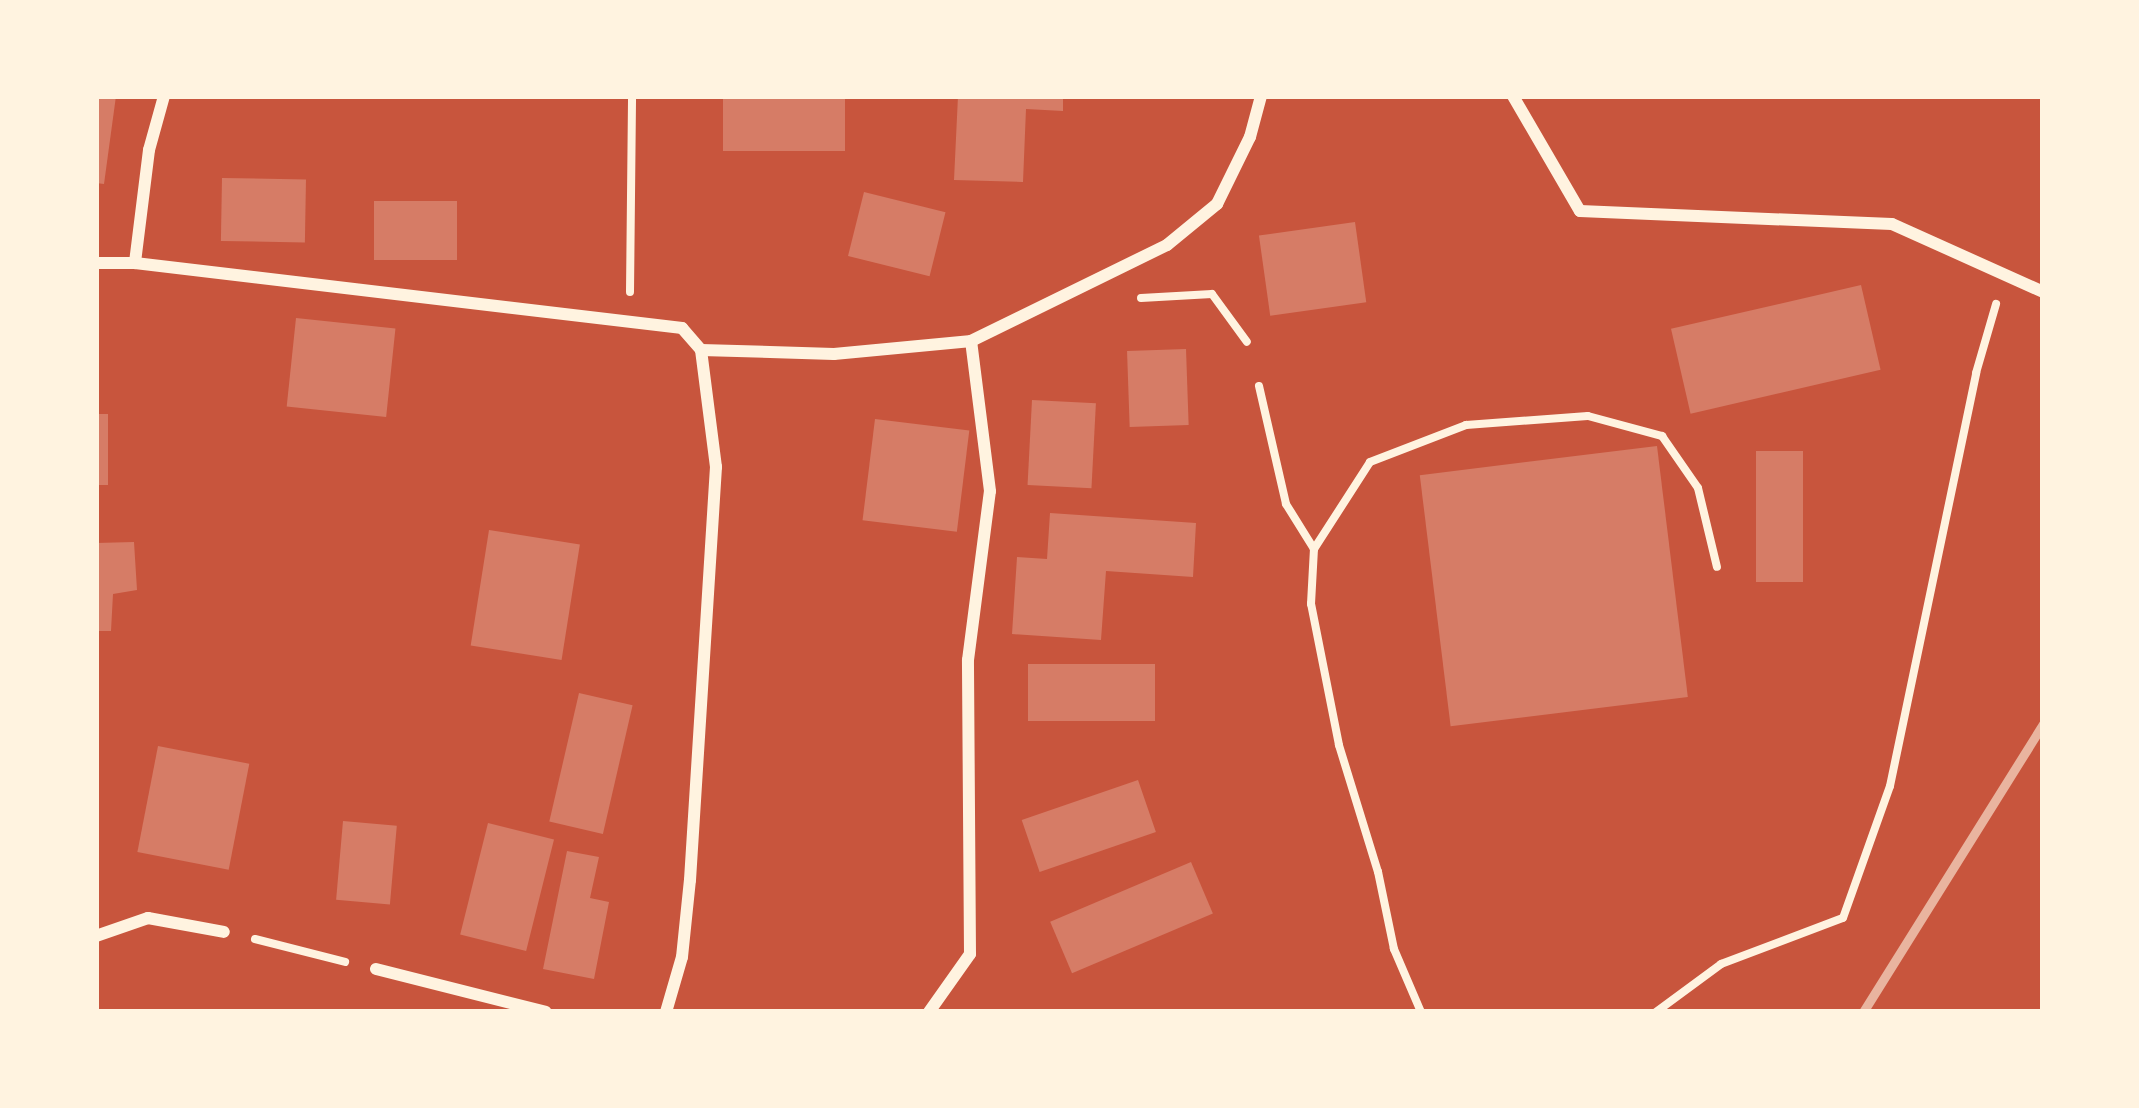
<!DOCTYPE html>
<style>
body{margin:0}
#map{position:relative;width:2139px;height:1108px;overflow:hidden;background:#c8553d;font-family:"Noto Sans",sans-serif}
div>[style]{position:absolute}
.building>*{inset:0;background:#d67c66;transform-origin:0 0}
.path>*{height:8px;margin:-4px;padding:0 4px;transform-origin:4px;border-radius:4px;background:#fff3e0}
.minor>*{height:12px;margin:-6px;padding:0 6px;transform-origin:6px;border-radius:6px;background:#fff3e0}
.rail>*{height:9px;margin:-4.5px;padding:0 4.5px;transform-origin:4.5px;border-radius:4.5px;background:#e9b49f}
span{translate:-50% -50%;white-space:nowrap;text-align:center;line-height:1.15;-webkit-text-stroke:9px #fff3e0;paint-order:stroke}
.frame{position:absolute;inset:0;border:99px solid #fff3e0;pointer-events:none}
</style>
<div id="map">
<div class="building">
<i style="clip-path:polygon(96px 96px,116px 96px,104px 184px,96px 183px)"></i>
<i style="left:723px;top:96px;width:122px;height:55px"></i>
<i style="clip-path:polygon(958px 96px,1063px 96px,1063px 111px,1026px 109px,1023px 182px,954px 180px)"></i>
<i style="left:222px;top:178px;width:84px;height:63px;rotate:1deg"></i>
<i style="left:864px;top:192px;width:84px;height:66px;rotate:14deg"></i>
<i style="left:374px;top:201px;width:83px;height:59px"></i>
<i style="left:1355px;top:222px;width:81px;height:97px;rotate:82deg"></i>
<i style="left:1861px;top:285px;width:87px;height:195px;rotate:77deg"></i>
<i style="left:296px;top:318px;width:100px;height:89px;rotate:6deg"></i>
<i style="left:1186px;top:349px;width:76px;height:59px;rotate:88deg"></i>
<i style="left:1032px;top:400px;width:64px;height:85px;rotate:3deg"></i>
<i style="left:96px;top:414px;width:12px;height:71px"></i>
<i style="left:875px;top:419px;width:95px;height:102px;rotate:7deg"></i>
<i style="left:1657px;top:446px;width:253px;height:239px;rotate:83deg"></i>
<i style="left:1756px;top:451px;width:47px;height:131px"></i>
<i style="clip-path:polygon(1050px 513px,1196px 523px,1193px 577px,1106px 571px,1101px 640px,1012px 634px,1017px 557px,1047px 559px)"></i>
<i style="left:489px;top:530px;width:92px;height:117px;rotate:9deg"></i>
<i style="clip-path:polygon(134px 542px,137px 590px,113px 594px,111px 631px,96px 631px,96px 543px)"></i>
<i style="left:1028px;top:664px;width:127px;height:57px"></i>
<i style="left:579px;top:693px;width:55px;height:132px;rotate:13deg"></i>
<i style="left:158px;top:746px;width:93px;height:108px;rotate:11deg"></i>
<i style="left:1138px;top:780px;width:55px;height:123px;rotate:71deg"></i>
<i style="left:343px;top:821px;width:54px;height:79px;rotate:5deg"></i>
<i style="left:488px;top:823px;width:68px;height:115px;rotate:14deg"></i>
<i style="clip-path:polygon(567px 851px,599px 857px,590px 898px,609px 902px,594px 979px,543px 969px)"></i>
<i style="left:1191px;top:862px;width:56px;height:153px;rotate:67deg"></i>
</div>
<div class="path">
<i style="left:630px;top:292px;width:196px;rotate:-89.4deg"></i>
<i style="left:1141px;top:298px;width:71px;rotate:-3.2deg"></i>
<i style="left:1212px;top:294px;width:59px;rotate:53.9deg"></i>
<i style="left:1259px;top:386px;width:121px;rotate:77.1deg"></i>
<i style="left:1286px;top:504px;width:53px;rotate:58.1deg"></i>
<i style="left:255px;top:939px;width:93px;rotate:14.3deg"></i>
<i style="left:1421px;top:1012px;width:69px;rotate:-113.2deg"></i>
<i style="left:1394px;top:949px;width:79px;rotate:-101.7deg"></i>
<i style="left:1378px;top:872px;width:133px;rotate:-107.1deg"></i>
<i style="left:1339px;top:745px;width:144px;rotate:-101.2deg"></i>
<i style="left:1311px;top:604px;width:55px;rotate:-86.9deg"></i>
<i style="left:1314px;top:549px;width:103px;rotate:-57.2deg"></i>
<i style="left:1370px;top:462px;width:103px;rotate:-21.1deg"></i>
<i style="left:1466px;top:425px;width:122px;rotate:-4.2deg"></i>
<i style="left:1588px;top:416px;width:77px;rotate:15.1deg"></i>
<i style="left:1662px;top:436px;width:63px;rotate:55.3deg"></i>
<i style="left:1698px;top:488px;width:81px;rotate:76.5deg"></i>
<i style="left:1656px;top:1012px;width:81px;rotate:-36.4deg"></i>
<i style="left:1721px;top:964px;width:130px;rotate:-20.7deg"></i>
<i style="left:1843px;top:918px;width:140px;rotate:-70.4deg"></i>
<i style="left:1890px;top:786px;width:422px;rotate:-78.2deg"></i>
<i style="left:1976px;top:373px;width:72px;rotate:-73.8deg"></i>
</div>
<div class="minor">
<i style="left:164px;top:96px;width:56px;rotate:105.5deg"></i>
<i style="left:149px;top:150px;width:114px;rotate:97.1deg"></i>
<i style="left:135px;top:263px;width:551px;rotate:6.78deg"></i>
<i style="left:682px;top:328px;width:29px;rotate:49deg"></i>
<i style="left:1513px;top:96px;width:133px;rotate:59.8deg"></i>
<i style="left:1580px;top:211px;width:312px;rotate:2.4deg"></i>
<i style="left:1892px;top:224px;width:166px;rotate:24.2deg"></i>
<i style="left:96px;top:263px;width:39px"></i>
<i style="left:96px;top:936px;width:55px;rotate:-19.1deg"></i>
<i style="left:148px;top:918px;width:77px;rotate:10.4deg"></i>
<i style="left:376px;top:969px;width:175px;rotate:14.2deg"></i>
<i style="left:666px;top:1012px;width:57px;rotate:-73.8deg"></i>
<i style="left:682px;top:957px;width:77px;rotate:-84.1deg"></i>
<i style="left:690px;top:880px;width:414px;rotate:-86.4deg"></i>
<i style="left:716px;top:467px;width:118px;rotate:-97.3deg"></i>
<i style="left:701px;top:350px;width:133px;rotate:1.7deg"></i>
<i style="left:834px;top:354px;width:138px;rotate:-5.4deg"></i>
<i style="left:971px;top:341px;width:218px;rotate:-26.1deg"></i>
<i style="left:1167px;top:245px;width:65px;rotate:-39.4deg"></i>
<i style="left:1217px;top:204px;width:75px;rotate:-63.8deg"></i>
<i style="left:1250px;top:137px;width:42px;rotate:-75deg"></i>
<i style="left:929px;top:1012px;width:71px;rotate:-54.7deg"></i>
<i style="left:970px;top:954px;width:294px;rotate:-90.4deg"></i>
<i style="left:968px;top:660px;width:170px;rotate:-82.6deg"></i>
<i style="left:990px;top:491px;width:151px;rotate:-97.2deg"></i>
</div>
<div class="rail">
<i style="left:1863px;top:1012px;width:340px;rotate:-58deg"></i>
</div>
<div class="frame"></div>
</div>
